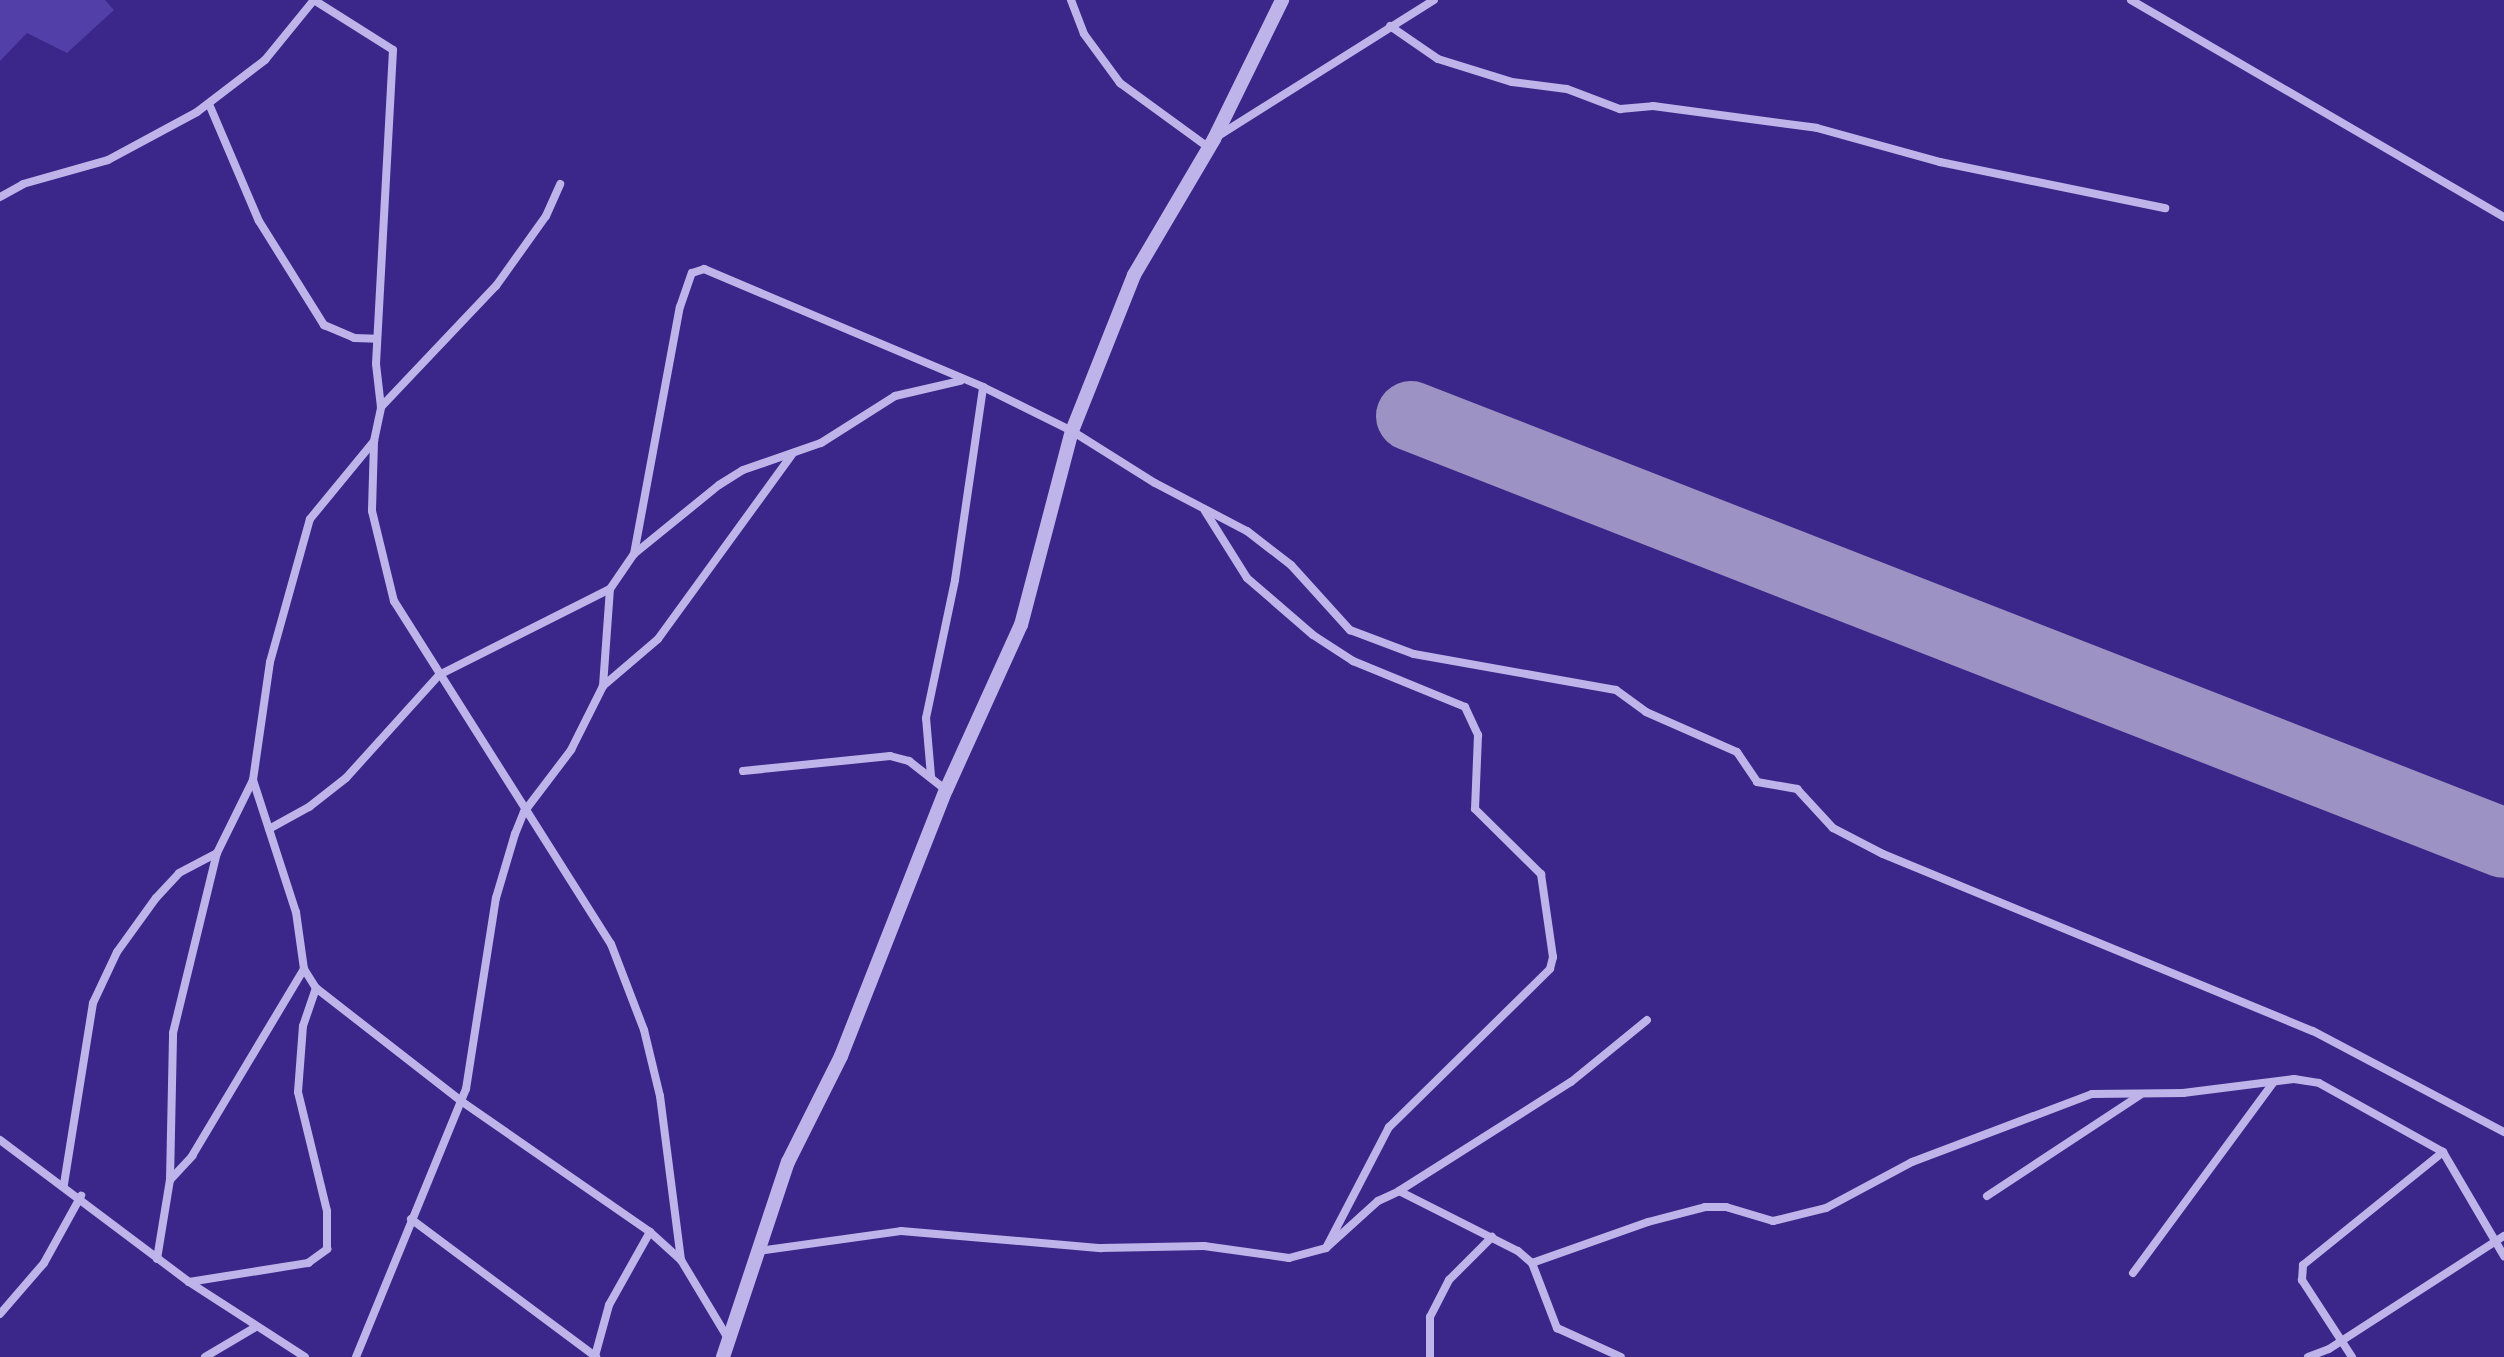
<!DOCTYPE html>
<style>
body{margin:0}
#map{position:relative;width:2504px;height:1357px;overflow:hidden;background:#3a2789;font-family:Mulish,sans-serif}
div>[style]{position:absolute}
.green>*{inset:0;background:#523fa7}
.runway>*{height:70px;margin:-35px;padding:0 35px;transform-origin:35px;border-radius:35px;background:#9c93c4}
.minor>*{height:8px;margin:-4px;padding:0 4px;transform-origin:4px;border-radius:4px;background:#beb4e9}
.tertiary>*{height:14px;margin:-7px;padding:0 7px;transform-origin:7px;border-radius:7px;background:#beb4e9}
span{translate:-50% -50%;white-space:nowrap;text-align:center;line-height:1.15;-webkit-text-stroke:7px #3a2789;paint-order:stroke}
</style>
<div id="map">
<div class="green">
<i style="clip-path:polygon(0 0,105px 0,114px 10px,67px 53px,27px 33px,0 61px)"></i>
</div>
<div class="runway">
<i style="left:1411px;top:416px;width:1173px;rotate:21.34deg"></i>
</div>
<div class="minor">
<i style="left:314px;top:0;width:93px;rotate:32.3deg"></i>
<i style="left:393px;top:50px;width:314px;rotate:93.1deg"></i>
<i style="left:376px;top:364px;width:43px;rotate:83.4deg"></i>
<i style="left:1071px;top:0;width:36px;rotate:69deg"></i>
<i style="left:1084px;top:34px;width:61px;rotate:53.7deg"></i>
<i style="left:1120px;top:83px;width:110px;rotate:36.1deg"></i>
<i style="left:2131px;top:0;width:432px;rotate:30.2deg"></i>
<i style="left:1390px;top:26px;width:58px;rotate:34.5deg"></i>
<i style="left:1438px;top:59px;width:77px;rotate:17.3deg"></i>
<i style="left:1512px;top:82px;width:55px;rotate:7.3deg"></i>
<i style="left:1567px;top:89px;width:57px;rotate:20.7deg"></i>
<i style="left:1620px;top:109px;width:33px;rotate:-5deg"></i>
<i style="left:1653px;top:106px;width:165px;rotate:7.6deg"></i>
<i style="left:1817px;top:128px;width:128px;rotate:15.5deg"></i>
<i style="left:1940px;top:162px;width:230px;rotate:11.6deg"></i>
<i style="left:209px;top:104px;width:127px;rotate:66.9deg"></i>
<i style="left:259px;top:221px;width:123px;rotate:58deg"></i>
<i style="left:324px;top:325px;width:33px;rotate:23deg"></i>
<i style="left:354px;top:338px;width:23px;rotate:2deg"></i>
<i style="left:1218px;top:136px;width:255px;rotate:-32.2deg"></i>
<i style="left:0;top:197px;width:26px;rotate:-29deg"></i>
<i style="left:23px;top:184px;width:88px;rotate:-15.8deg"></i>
<i style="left:108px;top:160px;width:101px;rotate:-28.3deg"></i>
<i style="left:197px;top:112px;width:86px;rotate:-37.4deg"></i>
<i style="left:265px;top:60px;width:77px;rotate:-50.8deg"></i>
<i style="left:374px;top:442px;width:69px;rotate:91.7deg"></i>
<i style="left:372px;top:511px;width:93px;rotate:76.3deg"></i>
<i style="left:394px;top:601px;width:406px;rotate:57.7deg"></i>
<i style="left:611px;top:944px;width:92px;rotate:69deg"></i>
<i style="left:644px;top:1030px;width:68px;rotate:76.4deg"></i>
<i style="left:660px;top:1096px;width:165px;rotate:82.7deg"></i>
<i style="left:681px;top:1260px;width:87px;rotate:59deg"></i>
<i style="left:1205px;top:511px;width:79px;rotate:57.9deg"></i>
<i style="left:1247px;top:578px;width:87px;rotate:40.8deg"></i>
<i style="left:1313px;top:635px;width:48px;rotate:33deg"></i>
<i style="left:1353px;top:661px;width:121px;rotate:22.3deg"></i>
<i style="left:1465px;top:707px;width:31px;rotate:65deg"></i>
<i style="left:1478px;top:735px;width:74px;rotate:92.3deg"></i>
<i style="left:1475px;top:809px;width:93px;rotate:44.6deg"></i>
<i style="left:1541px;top:874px;width:84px;rotate:81.8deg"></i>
<i style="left:1553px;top:957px;width:12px;rotate:104deg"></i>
<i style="left:1550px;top:969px;width:226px;rotate:135.5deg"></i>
<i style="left:1389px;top:1127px;width:136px;rotate:117.5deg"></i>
<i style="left:634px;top:554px;width:251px;rotate:-79.5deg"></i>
<i style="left:680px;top:307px;width:36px;rotate:-71deg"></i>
<i style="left:692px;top:273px;width:13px;rotate:-18deg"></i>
<i style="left:704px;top:269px;width:303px;rotate:22.9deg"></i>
<i style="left:983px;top:387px;width:99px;rotate:26.3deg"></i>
<i style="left:1072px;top:431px;width:98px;rotate:32.1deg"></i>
<i style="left:1155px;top:483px;width:104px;rotate:27.6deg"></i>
<i style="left:1247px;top:531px;width:56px;rotate:37.7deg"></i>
<i style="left:1291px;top:565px;width:88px;rotate:47.8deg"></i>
<i style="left:1350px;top:630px;width:68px;rotate:20.6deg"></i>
<i style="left:1414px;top:654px;width:205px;rotate:10.1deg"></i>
<i style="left:1616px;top:690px;width:37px;rotate:36deg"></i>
<i style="left:1646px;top:712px;width:99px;rotate:23.7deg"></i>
<i style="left:1737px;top:752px;width:36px;rotate:56deg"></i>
<i style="left:1757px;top:782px;width:41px;rotate:9.9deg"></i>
<i style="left:1797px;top:789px;width:53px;rotate:47.3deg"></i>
<i style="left:1833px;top:828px;width:56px;rotate:27.5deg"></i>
<i style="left:1883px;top:854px;width:465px;rotate:22.4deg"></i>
<i style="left:2313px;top:1031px;width:216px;rotate:27.9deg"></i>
<i style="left:603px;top:686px;width:72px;rotate:-40.5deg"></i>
<i style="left:658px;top:639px;width:230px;rotate:-54deg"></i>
<i style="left:743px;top:771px;width:148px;rotate:-5.8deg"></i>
<i style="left:890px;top:756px;width:20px;rotate:15deg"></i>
<i style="left:909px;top:761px;width:47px;rotate:38.1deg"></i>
<i style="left:931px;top:776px;width:58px;rotate:-94.9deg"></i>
<i style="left:926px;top:718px;width:141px;rotate:-78.1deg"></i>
<i style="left:955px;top:580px;width:195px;rotate:-81.7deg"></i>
<i style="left:253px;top:780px;width:139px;rotate:72deg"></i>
<i style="left:296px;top:912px;width:58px;rotate:82deg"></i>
<i style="left:304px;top:969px;width:22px;rotate:58deg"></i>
<i style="left:316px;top:988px;width:184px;rotate:37.9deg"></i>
<i style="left:461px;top:1101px;width:230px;rotate:34.7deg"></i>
<i style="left:650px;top:1232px;width:42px;rotate:42.1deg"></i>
<i style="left:269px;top:829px;width:46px;rotate:-28.8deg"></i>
<i style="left:309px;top:807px;width:47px;rotate:-38.1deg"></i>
<i style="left:346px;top:778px;width:139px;rotate:-47.9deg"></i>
<i style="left:439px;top:675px;width:191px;rotate:-26.7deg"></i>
<i style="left:610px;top:589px;width:42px;rotate:-55.6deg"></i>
<i style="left:634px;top:554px;width:109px;rotate:-39.1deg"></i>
<i style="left:719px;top:485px;width:28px;rotate:-32deg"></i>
<i style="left:743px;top:470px;width:83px;rotate:-19.1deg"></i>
<i style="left:821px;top:443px;width:88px;rotate:-32.4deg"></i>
<i style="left:895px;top:396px;width:67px;rotate:-13deg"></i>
<i style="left:0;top:1140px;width:236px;rotate:36.9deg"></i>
<i style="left:189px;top:1282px;width:138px;rotate:32.9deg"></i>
<i style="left:170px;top:1180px;width:33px;rotate:-47deg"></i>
<i style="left:192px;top:1156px;width:218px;rotate:-59.1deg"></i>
<i style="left:64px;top:1184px;width:183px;rotate:-80.9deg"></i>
<i style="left:93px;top:1003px;width:56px;rotate:-64.8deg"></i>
<i style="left:117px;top:952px;width:67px;rotate:-54.2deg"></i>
<i style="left:156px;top:898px;width:34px;rotate:-47deg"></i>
<i style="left:179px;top:873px;width:43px;rotate:-27.8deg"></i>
<i style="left:217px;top:853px;width:81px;rotate:-63.7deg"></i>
<i style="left:253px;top:780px;width:119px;rotate:-81.8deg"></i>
<i style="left:270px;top:662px;width:148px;rotate:-74.4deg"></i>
<i style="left:310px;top:519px;width:101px;rotate:-50.6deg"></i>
<i style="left:374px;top:441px;width:35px;rotate:-78deg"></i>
<i style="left:381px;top:407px;width:167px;rotate:-46.5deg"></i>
<i style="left:496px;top:286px;width:86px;rotate:-54.5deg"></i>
<i style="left:546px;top:216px;width:35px;rotate:-66deg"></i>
<i style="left:1399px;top:1191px;width:204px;rotate:-32.4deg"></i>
<i style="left:1571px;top:1082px;width:98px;rotate:-39.2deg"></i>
<i style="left:1987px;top:1196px;width:183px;rotate:-33.4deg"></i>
<i style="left:411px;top:1219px;width:231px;rotate:36.7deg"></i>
<i style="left:759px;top:1251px;width:143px;rotate:-8deg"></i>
<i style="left:901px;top:1231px;width:201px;rotate:4.9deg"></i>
<i style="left:1101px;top:1248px;width:103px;rotate:-1.1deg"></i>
<i style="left:1204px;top:1246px;width:86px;rotate:8deg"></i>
<i style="left:1289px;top:1258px;width:38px;rotate:-15deg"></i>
<i style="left:1326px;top:1248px;width:70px;rotate:-42.1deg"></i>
<i style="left:1378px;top:1201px;width:23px;rotate:-25deg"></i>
<i style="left:1399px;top:1191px;width:133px;rotate:26.8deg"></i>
<i style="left:1518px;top:1251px;width:18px;rotate:41deg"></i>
<i style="left:1532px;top:1263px;width:70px;rotate:69deg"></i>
<i style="left:1557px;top:1328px;width:70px;rotate:24.4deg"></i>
<i style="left:157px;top:1259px;width:80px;rotate:-80.7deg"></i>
<i style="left:170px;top:1180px;width:147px;rotate:-88.8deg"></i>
<i style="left:173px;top:1033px;width:185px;rotate:-76.3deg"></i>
<i style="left:1532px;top:1263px;width:123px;rotate:-19.5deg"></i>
<i style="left:1648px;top:1222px;width:59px;rotate:-14.7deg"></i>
<i style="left:1705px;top:1207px;width:21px"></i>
<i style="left:1726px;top:1207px;width:49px;rotate:16.6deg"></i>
<i style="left:1773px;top:1221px;width:55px;rotate:-13.8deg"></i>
<i style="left:1826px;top:1208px;width:98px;rotate:-28.1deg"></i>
<i style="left:1912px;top:1162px;width:192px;rotate:-20.7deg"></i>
<i style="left:2092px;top:1094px;width:91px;rotate:-0.6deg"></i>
<i style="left:2183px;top:1093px;width:112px;rotate:-7.2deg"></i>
<i style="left:2294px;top:1079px;width:25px;rotate:9deg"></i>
<i style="left:2319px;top:1083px;width:142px;rotate:29.1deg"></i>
<i style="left:2443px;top:1152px;width:121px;rotate:59.6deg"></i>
<i style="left:2133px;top:1273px;width:237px;rotate:-53.6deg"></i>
<i style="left:189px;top:1282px;width:121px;rotate:-9.1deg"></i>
<i style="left:308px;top:1263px;width:24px;rotate:-36deg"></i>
<i style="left:327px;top:1249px;width:38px;rotate:-90deg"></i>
<i style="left:327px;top:1211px;width:122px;rotate:-103.7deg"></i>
<i style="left:298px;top:1092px;width:66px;rotate:-85.7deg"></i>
<i style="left:303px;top:1026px;width:40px;rotate:-71.1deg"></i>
<i style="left:0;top:1314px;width:67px;rotate:-49.2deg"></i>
<i style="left:44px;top:1263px;width:77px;rotate:-61.1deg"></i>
<i style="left:595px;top:1356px;width:53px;rotate:-74.6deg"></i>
<i style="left:609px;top:1305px;width:84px;rotate:-60.7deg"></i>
<i style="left:205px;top:1357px;width:57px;rotate:-30.6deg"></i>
<i style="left:356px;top:1357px;width:290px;rotate:-67.7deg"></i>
<i style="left:466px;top:1089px;width:193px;rotate:-81.1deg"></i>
<i style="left:496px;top:898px;width:67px;rotate:-73.5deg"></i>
<i style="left:515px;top:834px;width:24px;rotate:-68deg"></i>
<i style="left:524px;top:812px;width:78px;rotate:-52.8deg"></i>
<i style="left:571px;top:750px;width:72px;rotate:-63.4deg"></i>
<i style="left:603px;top:686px;width:97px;rotate:-85.9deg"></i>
<i style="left:1430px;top:1357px;width:40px;rotate:-90deg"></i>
<i style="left:1430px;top:1317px;width:42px;rotate:-62.8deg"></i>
<i style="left:1449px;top:1280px;width:61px;rotate:-45deg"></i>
<i style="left:2308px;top:1357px;width:22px;rotate:-21deg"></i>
<i style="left:2329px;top:1349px;width:208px;rotate:-32.9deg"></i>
<i style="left:2352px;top:1357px;width:92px;rotate:-123deg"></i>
<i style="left:2302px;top:1280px;width:15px;rotate:-86deg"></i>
<i style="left:2303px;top:1265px;width:180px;rotate:-38.9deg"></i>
</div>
<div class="tertiary">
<i style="left:723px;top:1357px;width:206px;rotate:-71.6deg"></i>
<i style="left:788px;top:1162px;width:119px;rotate:-63.4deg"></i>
<i style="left:841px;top:1056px;width:286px;rotate:-68.5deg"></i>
<i style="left:946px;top:790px;width:181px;rotate:-65.6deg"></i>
<i style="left:1021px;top:625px;width:201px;rotate:-75.3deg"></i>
<i style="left:1072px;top:431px;width:168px;rotate:-68.3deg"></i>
<i style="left:1134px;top:275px;width:158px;rotate:-59.5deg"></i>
<i style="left:1214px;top:139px;width:155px;rotate:-63.9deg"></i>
</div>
</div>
